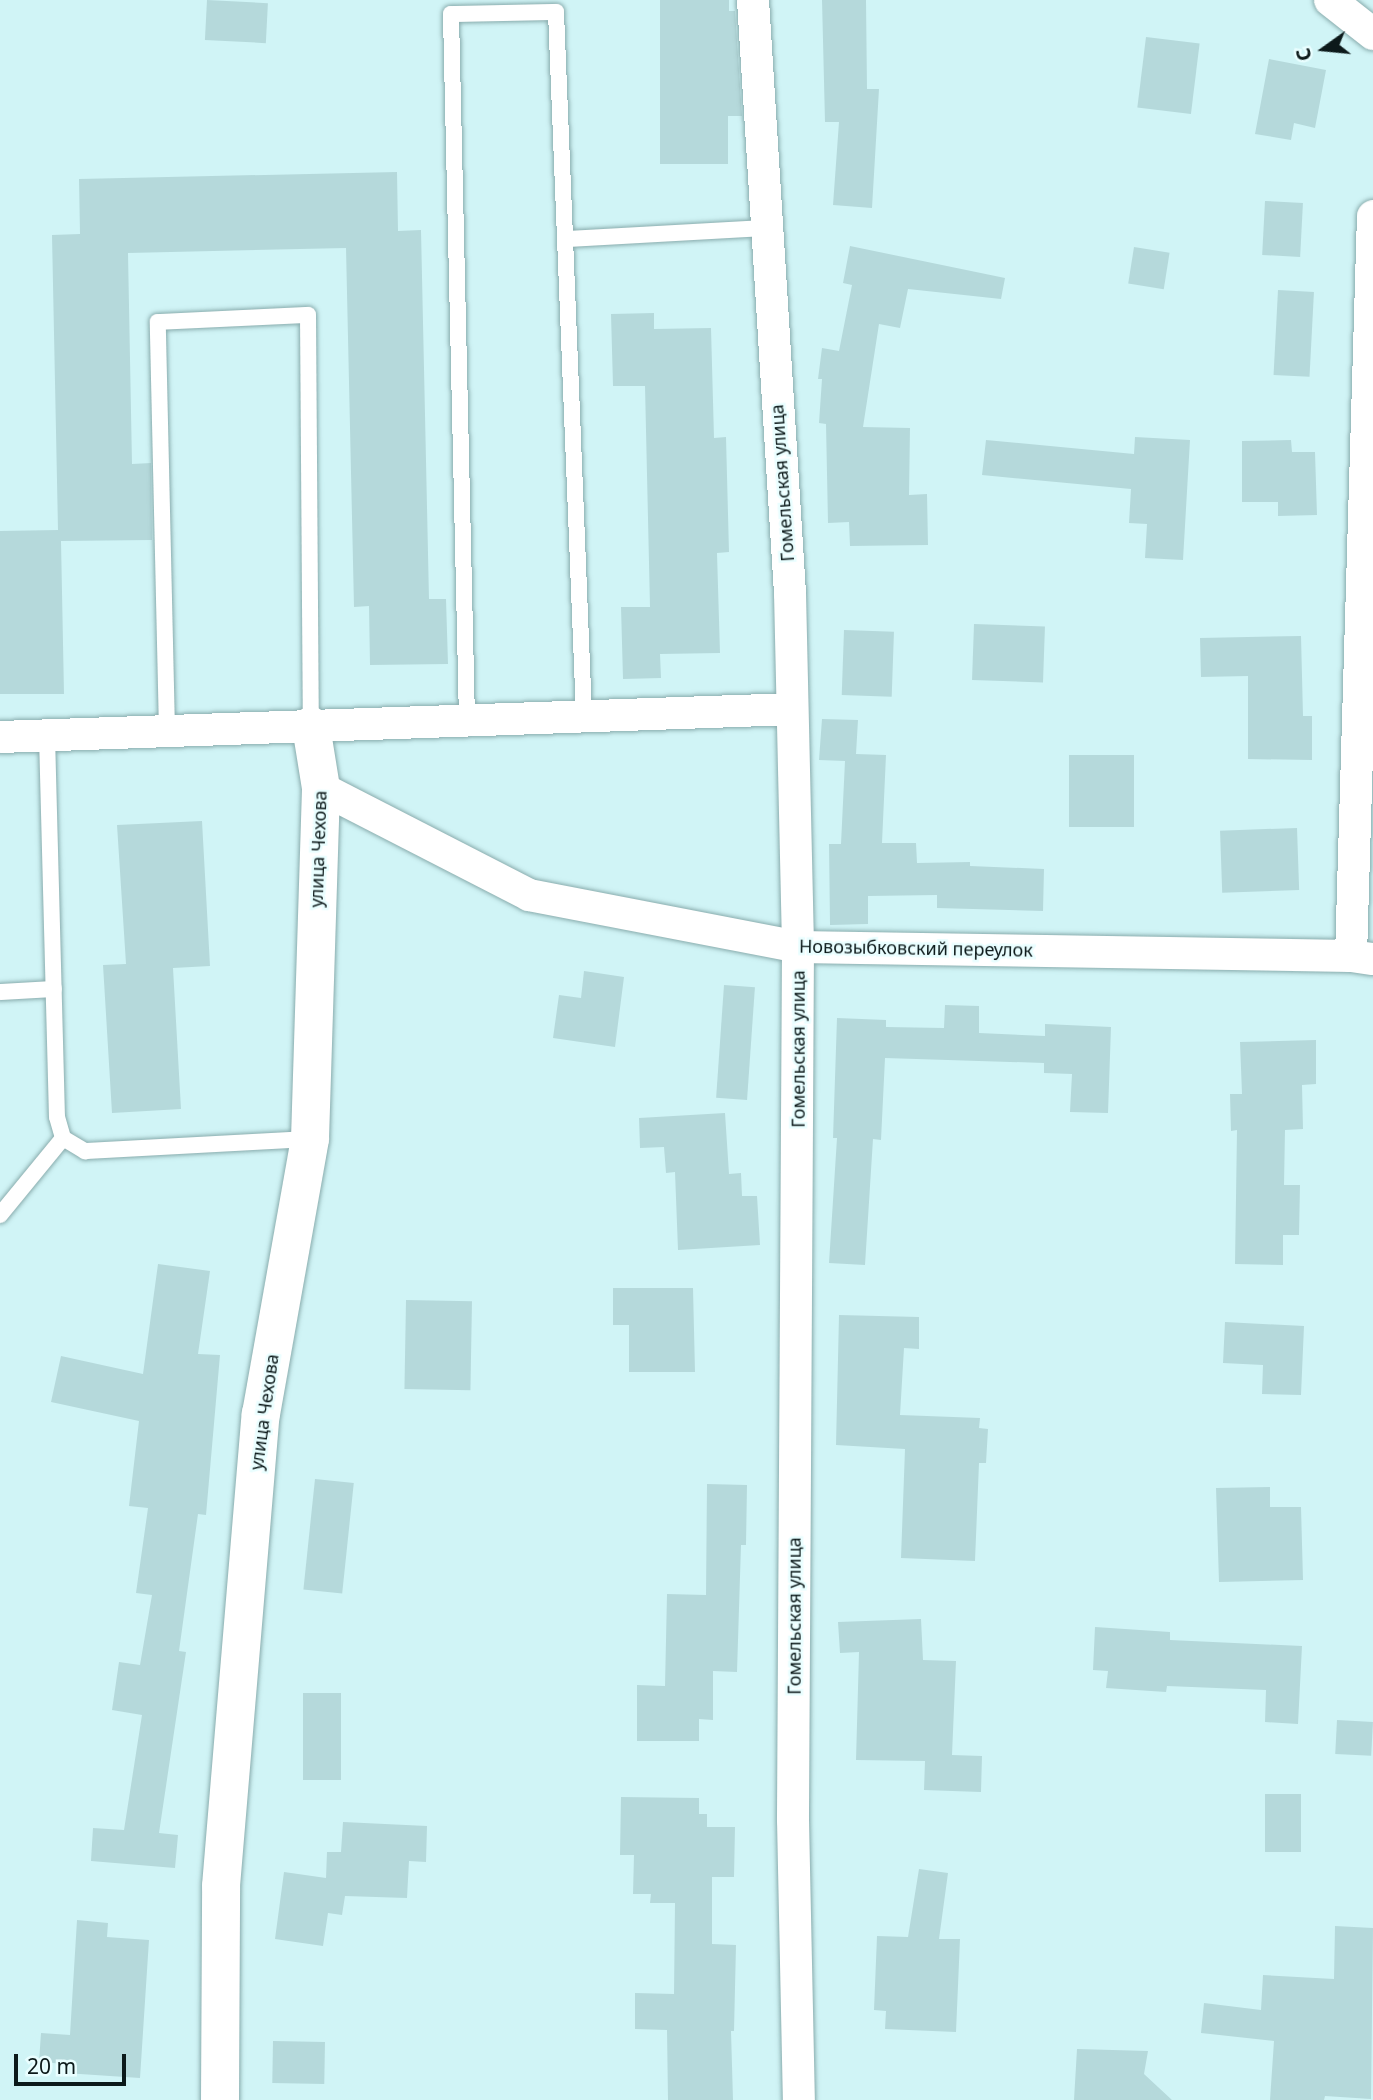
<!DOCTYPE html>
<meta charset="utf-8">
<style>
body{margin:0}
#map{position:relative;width:1373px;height:2100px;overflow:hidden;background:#d0f4f6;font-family:"Noto Sans",sans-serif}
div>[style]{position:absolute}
.building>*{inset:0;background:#b5d9db;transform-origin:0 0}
.roads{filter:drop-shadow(0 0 2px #89acad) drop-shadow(0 0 2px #89acad)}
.lane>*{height:16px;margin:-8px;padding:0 8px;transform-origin:8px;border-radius:8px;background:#fff}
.street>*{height:32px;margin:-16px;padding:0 16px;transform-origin:16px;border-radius:16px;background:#fff}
.secondary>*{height:38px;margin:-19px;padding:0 19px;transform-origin:19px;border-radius:19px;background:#fff}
span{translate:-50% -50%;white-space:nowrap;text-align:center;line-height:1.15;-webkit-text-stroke:5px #e9feff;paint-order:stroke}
.street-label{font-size:18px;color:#0c191a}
.north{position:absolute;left:1289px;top:14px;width:70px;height:70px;-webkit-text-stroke:5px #e9feff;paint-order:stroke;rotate:255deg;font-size:19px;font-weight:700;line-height:28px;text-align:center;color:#0c191a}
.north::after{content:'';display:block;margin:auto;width:24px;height:32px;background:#0c191a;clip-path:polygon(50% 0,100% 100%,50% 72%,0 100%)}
.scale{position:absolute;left:14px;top:2054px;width:112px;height:32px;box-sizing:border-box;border:4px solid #0c191a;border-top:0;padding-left:9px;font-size:21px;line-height:24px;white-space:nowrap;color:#0c191a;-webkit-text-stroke:5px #e9feff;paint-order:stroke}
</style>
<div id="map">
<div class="building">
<i style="left:207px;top:0;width:61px;height:40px;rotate:3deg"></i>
<i style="clip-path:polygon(660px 0,729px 0,729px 11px,735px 11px,742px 116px,728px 116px,728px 164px,660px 164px)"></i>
<i style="clip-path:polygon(822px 0,866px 0,867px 89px,879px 89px,872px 208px,833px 205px,839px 122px,825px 122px)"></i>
<i style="left:1146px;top:37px;width:54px;height:71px;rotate:7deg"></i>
<i style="clip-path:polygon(1269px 59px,1326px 70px,1315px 128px,1294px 123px,1291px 140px,1255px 134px)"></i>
<i style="clip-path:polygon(397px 172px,398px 231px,421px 230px,429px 599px,446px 599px,448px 664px,370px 665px,369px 606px,354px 607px,346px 248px,128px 253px,132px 464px,151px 463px,152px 540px,61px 541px,64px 694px,0 694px,0 531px,58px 530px,52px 235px,80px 234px,79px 179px)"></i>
<i style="left:1265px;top:201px;width:38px;height:54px;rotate:3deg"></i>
<i style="clip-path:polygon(850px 246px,1005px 278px,1001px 299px,908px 289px,900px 328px,879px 324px,863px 427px,910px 428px,909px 495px,927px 494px,928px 545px,850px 546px,849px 522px,828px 523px,826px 424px,819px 423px,822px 379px,818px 379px,822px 348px,839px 351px,852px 285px,843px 283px)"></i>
<i style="left:1134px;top:247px;width:36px;height:37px;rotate:9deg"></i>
<i style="left:1278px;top:290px;width:36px;height:85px;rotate:3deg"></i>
<i style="clip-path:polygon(654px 313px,654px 329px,711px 328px,714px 438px,726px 437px,729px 552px,717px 553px,720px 653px,660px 654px,661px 678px,623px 679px,621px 607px,650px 607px,645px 386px,613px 386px,611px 314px)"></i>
<i style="clip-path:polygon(1135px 437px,1190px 440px,1183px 560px,1145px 558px,1147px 524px,1129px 523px,1131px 489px,982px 475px,986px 440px,1134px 454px)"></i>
<i style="clip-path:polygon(1291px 440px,1292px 452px,1315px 452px,1317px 515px,1278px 516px,1278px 502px,1242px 502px,1242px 441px)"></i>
<i style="left:974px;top:624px;width:71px;height:56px;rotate:2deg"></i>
<i style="left:844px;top:630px;width:50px;height:65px;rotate:2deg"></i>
<i style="clip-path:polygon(1301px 636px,1303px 716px,1312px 716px,1312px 760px,1248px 759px,1248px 676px,1201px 677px,1200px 638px)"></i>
<i style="clip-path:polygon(822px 719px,858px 720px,856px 754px,886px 755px,882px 843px,916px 843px,917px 863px,970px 862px,970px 866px,1044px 869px,1043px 911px,937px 908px,937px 895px,868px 896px,868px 924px,830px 925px,829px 844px,841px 844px,845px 761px,819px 760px)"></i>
<i style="left:1069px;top:755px;width:65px;height:72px"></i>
<i style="clip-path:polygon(202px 821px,210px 966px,173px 968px,181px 1109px,112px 1113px,103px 965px,126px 964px,117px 825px)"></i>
<i style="left:1297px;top:828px;width:62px;height:77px;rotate:88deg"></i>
<i style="clip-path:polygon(584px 971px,624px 977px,615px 1047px,553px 1038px,559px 995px,581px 998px)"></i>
<i style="left:724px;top:985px;width:31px;height:113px;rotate:4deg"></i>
<i style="clip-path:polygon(945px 1005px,979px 1006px,979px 1033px,1045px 1036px,1045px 1024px,1111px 1027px,1108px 1113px,1070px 1112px,1072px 1074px,1044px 1073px,1044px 1063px,885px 1058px,881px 1140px,873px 1139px,865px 1265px,829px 1263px,837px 1138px,833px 1138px,837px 1018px,886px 1020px,886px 1027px,944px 1028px)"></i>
<i style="clip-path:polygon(1316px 1040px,1316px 1084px,1302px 1085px,1303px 1129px,1285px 1130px,1284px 1185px,1300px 1185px,1299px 1235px,1283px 1235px,1283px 1265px,1235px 1264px,1237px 1130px,1231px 1131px,1230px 1094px,1242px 1094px,1240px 1042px)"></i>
<i style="clip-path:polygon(725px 1113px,729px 1174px,741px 1173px,742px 1196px,757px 1196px,760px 1245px,678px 1250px,675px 1172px,666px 1173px,664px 1147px,640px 1148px,639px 1118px)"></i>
<i style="clip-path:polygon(158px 1264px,210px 1271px,198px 1354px,220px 1355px,206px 1515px,198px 1514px,179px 1651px,186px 1652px,159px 1833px,178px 1835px,175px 1868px,91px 1861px,93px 1828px,124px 1830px,142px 1715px,112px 1710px,119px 1662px,140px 1665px,152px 1595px,136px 1593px,148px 1508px,129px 1506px,139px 1421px,51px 1402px,61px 1356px,143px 1374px)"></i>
<i style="clip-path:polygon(613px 1288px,693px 1288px,695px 1372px,629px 1372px,629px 1325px,613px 1325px)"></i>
<i style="left:406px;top:1300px;width:66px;height:89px;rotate:1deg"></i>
<i style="clip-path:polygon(839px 1315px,919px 1317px,919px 1349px,904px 1348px,900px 1415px,980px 1418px,979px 1428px,988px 1429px,986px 1463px,979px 1463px,975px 1561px,901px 1558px,905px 1449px,836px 1445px)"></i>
<i style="clip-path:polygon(1225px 1322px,1304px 1326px,1301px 1395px,1262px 1394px,1263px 1365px,1223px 1363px)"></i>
<i style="left:315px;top:1479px;width:39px;height:111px;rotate:6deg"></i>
<i style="clip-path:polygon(707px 1484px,747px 1485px,746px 1545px,741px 1545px,737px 1672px,713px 1671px,713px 1720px,699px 1719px,699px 1741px,637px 1741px,637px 1685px,665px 1686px,667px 1594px,706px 1595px)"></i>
<i style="clip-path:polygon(1270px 1487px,1270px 1507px,1301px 1507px,1303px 1580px,1219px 1582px,1216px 1488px)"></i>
<i style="clip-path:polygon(921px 1619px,923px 1660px,956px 1661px,952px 1755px,982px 1756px,981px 1792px,924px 1790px,925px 1761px,856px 1760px,859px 1652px,840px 1653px,838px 1622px)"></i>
<i style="clip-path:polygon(1095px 1627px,1170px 1632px,1170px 1640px,1302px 1646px,1298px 1724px,1265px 1722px,1266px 1690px,1167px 1686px,1166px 1692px,1106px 1688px,1108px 1671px,1093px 1670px)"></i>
<i style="left:303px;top:1693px;width:38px;height:87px"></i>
<i style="left:1337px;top:1720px;width:36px;height:34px;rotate:3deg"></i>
<i style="left:1265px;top:1794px;width:36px;height:58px"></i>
<i style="clip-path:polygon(621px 1797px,699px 1798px,699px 1814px,707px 1814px,707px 1827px,735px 1827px,734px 1877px,712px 1877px,712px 1944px,736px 1945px,734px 2031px,731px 2031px,733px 2100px,668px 2100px,667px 2030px,635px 2029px,635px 1993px,674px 1994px,675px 1903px,650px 1903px,651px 1894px,633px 1894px,634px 1855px,620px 1855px)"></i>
<i style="clip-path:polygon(343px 1822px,427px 1826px,426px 1862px,409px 1861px,407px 1898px,345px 1896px,342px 1915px,328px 1913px,323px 1946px,275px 1939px,284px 1872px,326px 1878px,327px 1852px,341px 1852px)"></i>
<i style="clip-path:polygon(919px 1869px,948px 1873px,939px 1939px,960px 1939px,956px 2032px,885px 2029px,886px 2011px,874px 2010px,877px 1936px,908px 1937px)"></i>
<i style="clip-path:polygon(77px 1920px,108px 1923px,107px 1937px,149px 1940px,140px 2078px,65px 2073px,66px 2064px,39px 2062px,41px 2033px,70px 2035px)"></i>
<i style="clip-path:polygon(1335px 1926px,1373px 1928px,1371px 2099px,1325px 2096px,1324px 2100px,1270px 2100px,1274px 2041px,1201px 2033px,1204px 2003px,1261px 2010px,1263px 1975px,1334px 1979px)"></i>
<i style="left:273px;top:2041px;width:52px;height:42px;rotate:1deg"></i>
<i style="clip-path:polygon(1077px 2049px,1148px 2051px,1144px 2074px,1172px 2100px,1074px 2100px)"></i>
</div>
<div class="roads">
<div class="lane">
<i style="left:567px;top:239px;width:199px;rotate:-3.2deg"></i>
<i style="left:467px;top:720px;width:706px;rotate:-91.3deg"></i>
<i style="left:451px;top:14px;width:105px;rotate:-1.1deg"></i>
<i style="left:556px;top:12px;width:703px;rotate:87.72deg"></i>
<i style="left:167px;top:731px;width:409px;rotate:-91.3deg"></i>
<i style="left:158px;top:322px;width:150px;rotate:-2.7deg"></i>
<i style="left:308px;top:315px;width:411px;rotate:89.6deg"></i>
<i style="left:47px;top:736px;width:381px;rotate:88.5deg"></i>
<i style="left:57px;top:1117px;width:22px;rotate:74deg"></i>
<i style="left:63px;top:1138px;width:26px;rotate:31deg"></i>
<i style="left:85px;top:1151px;width:225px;rotate:-3.1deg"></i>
<i style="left:0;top:992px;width:54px;rotate:-3.2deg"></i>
<i style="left:0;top:1215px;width:99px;rotate:-50.7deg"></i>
</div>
<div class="street">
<i style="left:753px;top:0;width:594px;rotate:86.43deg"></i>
<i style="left:790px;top:593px;width:354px;rotate:88.7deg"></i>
<i style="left:798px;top:947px;width:873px;rotate:90.33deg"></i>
<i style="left:793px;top:1820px;width:280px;rotate:88.8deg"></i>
<i style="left:1330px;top:0;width:55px;rotate:38.3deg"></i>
<i style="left:0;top:737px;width:792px;rotate:-2.02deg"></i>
<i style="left:321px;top:788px;width:234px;rotate:27.2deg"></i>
<i style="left:529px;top:895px;width:274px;rotate:10.9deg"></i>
<i style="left:798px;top:947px;width:553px;rotate:0.93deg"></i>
<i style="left:1351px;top:956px;width:22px;rotate:8deg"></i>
<i style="left:1351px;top:956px;width:740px;rotate:-88.3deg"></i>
</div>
<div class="secondary">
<i style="left:220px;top:2100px;width:214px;rotate:-89.7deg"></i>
<i style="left:221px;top:1886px;width:474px;rotate:-85.2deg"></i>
<i style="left:261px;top:1414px;width:279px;rotate:-79.9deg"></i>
<i style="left:310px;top:1139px;width:351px;rotate:-88.2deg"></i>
<i style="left:321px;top:788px;width:63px;rotate:-99.2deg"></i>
</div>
</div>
<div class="street-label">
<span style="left:782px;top:483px;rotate:-94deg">Гомельская улица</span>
<span style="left:318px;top:849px;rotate:-88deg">улица Чехова</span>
<span style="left:916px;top:948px;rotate:1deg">Новозыбковский переулок</span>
<span style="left:798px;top:1049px;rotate:-90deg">Гомельская улица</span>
<span style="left:264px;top:1412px;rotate:-82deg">улица Чехова</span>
<span style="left:794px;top:1616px;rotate:-90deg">Гомельская улица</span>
</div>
<div class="north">С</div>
<div class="scale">20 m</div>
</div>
